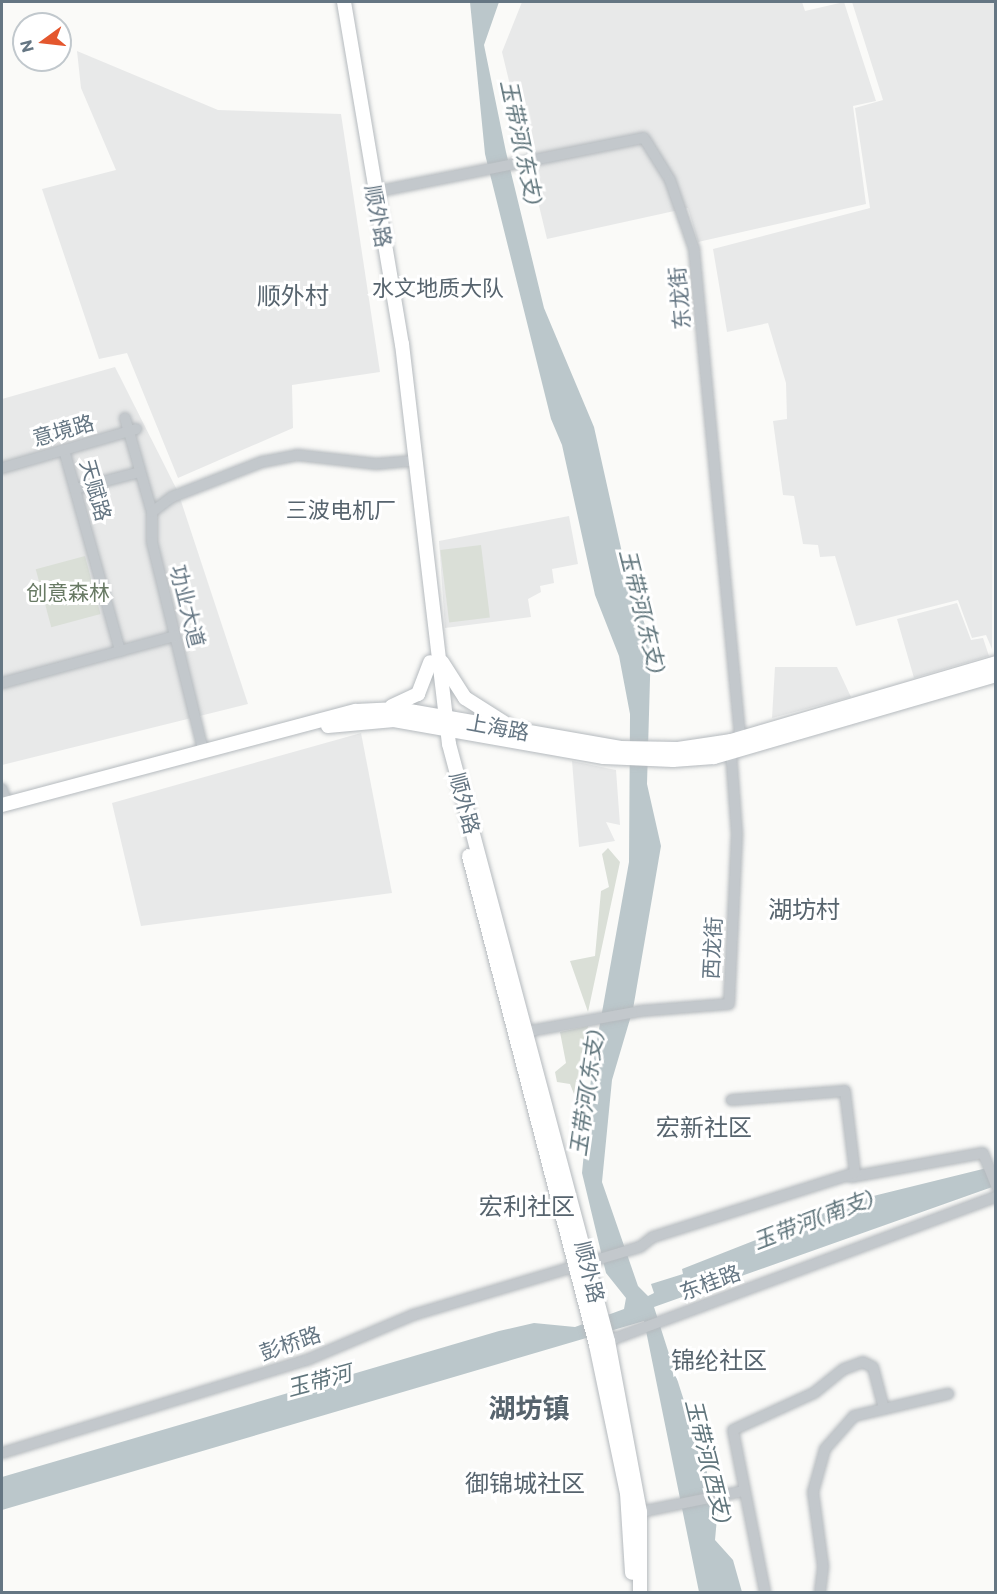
<!DOCTYPE html>
<meta charset="utf-8">
<style>
body{margin:0}
#map{position:relative;width:997px;height:1594px;overflow:hidden;background:#fafaf8;font-family:Commissioner,"Noto Sans SC",sans-serif}
div>[style]{position:absolute}
.built>*{inset:0;background:#e8e9e9}
.green>*{inset:0;background:#dadfd7;transform-origin:0 0}
.water>*{inset:0;background:#bbc7cb}
.roads{filter:drop-shadow(0 0 2px #b5babe) drop-shadow(0 0 2px #b5babe)}
.minor>*{height:10px;margin:-5px;padding:0 5px;transform-origin:5px;border-radius:5px;background:#c3c8cc}
.major>*{height:14px;margin:-7px;padding:0 7px;transform-origin:7px;border-radius:7px;background:#fff}
span{translate:-50% -50%;white-space:nowrap;text-align:center;line-height:1.15;-webkit-text-stroke:6px #fff;paint-order:stroke}
.street-label{font-size:21px;color:#657683}
.park-label{font-size:21px;color:#687a64}
.water-label{font-size:22px;color:#60757c;font-style:italic}
.neighbourhood-label{font-size:22px;color:#57646e}
.quarter-label{font-size:24px;color:#57646e}
.district-label{font-size:27px;color:#57646e;font-weight:700}
.frame{position:absolute;inset:0;border:3px solid #657683;pointer-events:none}
.north{position:absolute;left:12px;top:12px;width:60px;height:60px;box-sizing:border-box;background:#fff;border:2px solid #c1c8cd;border-radius:50%;rotate:255deg;font-size:16px;font-weight:700;line-height:24px;text-align:center;color:#657683}
.north::after{content:'';display:block;margin:auto;width:21px;height:27px;background:#e4572e;clip-path:polygon(50% 0,100% 100%,50% 72%,0 100%)}
</style>
<div id="map">
<div class="built">
<i style="clip-path:polygon(522px 2px,802px 2px,805px 11px,844px 2px,876px 101px,853px 106px,866px 204px,698px 242px,688px 208px,547px 239px,502px 52px)"></i>
<i style="clip-path:polygon(852px 2px,995px 2px,992px 649px,986px 635px,972px 638px,958px 600px,856px 626px,835px 556px,820px 557px,818px 545px,803px 544px,794px 496px,783px 495px,773px 421px,787px 419px,786px 383px,768px 323px,727px 332px,713px 249px,870px 208px,855px 108px,883px 100px)"></i>
<i style="clip-path:polygon(77px 51px,218px 110px,341px 114px,380px 372px,292px 385px,293px 428px,178px 478px,127px 353px,99px 359px,42px 189px,116px 170px,81px 88px)"></i>
<i style="clip-path:polygon(115px 367px,178px 492px,248px 704px,2px 765px,2px 399px)"></i>
<i style="clip-path:polygon(569px 516px,578px 564px,552px 569px,554px 583px,540px 586px,541px 592px,528px 599px,531px 617px,445px 628px,439px 541px)"></i>
<i style="clip-path:polygon(957px 603px,971px 640px,983px 638px,989px 656px,914px 678px,897px 619px)"></i>
<i style="clip-path:polygon(775px 667px,837px 667px,851px 697px,772px 718px)"></i>
<i style="clip-path:polygon(361px 733px,392px 893px,141px 926px,112px 803px)"></i>
<i style="clip-path:polygon(572px 761px,616px 770px,620px 825px,606px 822px,615px 841px,579px 847px)"></i>
</div>
<div class="green">
<i style="left:481px;top:545px;width:73px;height:41px;rotate:83deg"></i>
<i style="left:85px;top:556px;width:60px;height:51px;rotate:75deg"></i>
<i style="clip-path:polygon(608px 848px,620px 862px,588px 1012px,570px 961px,595px 956px,601px 891px,609px 887px,602px 854px)"></i>
<i style="clip-path:polygon(588px 1026px,579px 1077px,578px 1104px,570px 1084px,557px 1082px,555px 1072px,566px 1063px,560px 1032px)"></i>
</div>
<div class="water">
<i style="clip-path:polygon(470px 2px,499px 2px,484px 45px,506px 152px,544px 308px,594px 427px,623px 557px,651px 644px,647px 784px,661px 846px,633px 1009px,612px 1080px,602px 1182px,638px 1286px,648px 1296px,654px 1293px,651px 1284px,683px 1274px,682px 1269px,857px 1200px,995px 1166px,995px 1186px,654px 1307px,718px 1507px,715px 1540px,733px 1560px,742px 1592px,699px 1592px,644px 1321px,2px 1510px,2px 1477px,499px 1331px,534px 1323px,575px 1327px,624px 1309px,626px 1298px,606px 1273px,582px 1173px,592px 1068px,629px 862px,630px 714px,619px 656px,595px 595px,562px 445px,551px 419px,485px 154px)"></i>
</div>
<div class="roads">
<div class="minor">
<i style="left:375px;top:192px;width:274px;rotate:-11.4deg"></i>
<i style="left:644px;top:138px;width:49px;rotate:58.2deg"></i>
<i style="left:670px;top:180px;width:73px;rotate:70.8deg"></i>
<i style="left:694px;top:249px;width:492px;rotate:84.6deg"></i>
<i style="left:125px;top:418px;width:98px;rotate:74deg"></i>
<i style="left:152px;top:512px;width:30px;rotate:90deg"></i>
<i style="left:152px;top:542px;width:214px;rotate:76.2deg"></i>
<i style="left:64px;top:450px;width:209px;rotate:74.4deg"></i>
<i style="left:2px;top:468px;width:140px;rotate:-16.2deg"></i>
<i style="left:75px;top:489px;width:67px;rotate:-14.7deg"></i>
<i style="left:152px;top:512px;width:25px;rotate:-37deg"></i>
<i style="left:172px;top:497px;width:97px;rotate:-21.3deg"></i>
<i style="left:262px;top:462px;width:36px;rotate:-11deg"></i>
<i style="left:297px;top:455px;width:80px;rotate:6.5deg"></i>
<i style="left:376px;top:464px;width:33px;rotate:-5deg"></i>
<i style="left:2px;top:683px;width:179px;rotate:-15.2deg"></i>
<i style="left:2px;top:789px;width:16px;rotate:72deg"></i>
<i style="left:519px;top:1033px;width:124px;rotate:-10.2deg"></i>
<i style="left:641px;top:1011px;width:88px;rotate:-4.5deg"></i>
<i style="left:729px;top:1004px;width:170px;rotate:-87.3deg"></i>
<i style="left:737px;top:834px;width:82px;rotate:-94.2deg"></i>
<i style="left:851px;top:1177px;width:134px;rotate:-10.3deg"></i>
<i style="left:983px;top:1153px;width:35px;rotate:68deg"></i>
<i style="left:608px;top:1341px;width:414px;rotate:-20.4deg"></i>
<i style="left:2px;top:1453px;width:319px;rotate:-17deg"></i>
<i style="left:307px;top:1360px;width:115px;rotate:-23deg"></i>
<i style="left:413px;top:1315px;width:237px;rotate:-16.7deg"></i>
<i style="left:640px;top:1247px;width:16px;rotate:-38deg"></i>
<i style="left:653px;top:1237px;width:212px;rotate:-17.6deg"></i>
<i style="left:855px;top:1173px;width:83px;rotate:-97deg"></i>
<i style="left:845px;top:1091px;width:114px;rotate:175.5deg"></i>
<i style="left:640px;top:1512px;width:105px;rotate:-11.5deg"></i>
<i style="left:765px;top:1592px;width:165px;rotate:-101.2deg"></i>
<i style="left:733px;top:1430px;width:89px;rotate:-24.6deg"></i>
<i style="left:814px;top:1393px;width:38px;rotate:-39deg"></i>
<i style="left:844px;top:1369px;width:20px;rotate:-20deg"></i>
<i style="left:863px;top:1362px;width:11px;rotate:27deg"></i>
<i style="left:873px;top:1367px;width:43px;rotate:75.3deg"></i>
<i style="left:820px;top:1592px;width:26px;rotate:-83deg"></i>
<i style="left:823px;top:1566px;width:75px;rotate:-97.7deg"></i>
<i style="left:813px;top:1492px;width:45px;rotate:-74.4deg"></i>
<i style="left:825px;top:1449px;width:44px;rotate:-48.7deg"></i>
<i style="left:854px;top:1416px;width:97px;rotate:-13.2deg"></i>
</div>
<div class="major">
<i style="left:344px;top:2px;width:347px;rotate:80.4deg"></i>
<i style="left:402px;top:344px;width:403px;rotate:83.3deg"></i>
<i style="left:449px;top:744px;width:618px;rotate:75.09deg"></i>
<i style="left:608px;top:1341px;width:174px;rotate:79.4deg"></i>
<i style="left:640px;top:1512px;width:80px;rotate:90deg"></i>
<i style="left:442px;top:662px;width:43px;rotate:57.4deg"></i>
<i style="left:465px;top:698px;width:49px;rotate:32.4deg"></i>
<i style="left:392px;top:706px;width:29px;rotate:-25deg"></i>
<i style="left:418px;top:694px;width:34px;rotate:-69deg"></i>
<i style="left:328px;top:726px;width:66px;rotate:-5.2deg"></i>
<i style="left:394px;top:720px;width:213px;rotate:10deg"></i>
<i style="left:604px;top:757px;width:69px;rotate:2.5deg"></i>
<i style="left:673px;top:760px;width:41px;rotate:-4.2deg"></i>
<i style="left:714px;top:757px;width:294px;rotate:-16.2deg"></i>
<i style="left:2px;top:805px;width:366px;rotate:-14.9deg"></i>
<i style="left:356px;top:711px;width:42px;rotate:-2.7deg"></i>
<i style="left:398px;top:709px;width:226px;rotate:9.9deg"></i>
<i style="left:621px;top:748px;width:57px;rotate:1deg"></i>
<i style="left:678px;top:749px;width:54px;rotate:-8.6deg"></i>
<i style="left:731px;top:741px;width:276px;rotate:-16.4deg"></i>
<i style="left:469px;top:856px;width:505px;rotate:75.44deg"></i>
<i style="left:596px;top:1345px;width:151px;rotate:78.2deg"></i>
<i style="left:627px;top:1493px;width:80px;rotate:86.4deg"></i>
</div>
</div>
<div class="street-label">
<span style="left:379px;top:216px;rotate:80deg">顺外路</span>
<span style="left:679px;top:298px;rotate:-95deg">东龙街</span>
<span style="left:63px;top:430px;rotate:-16deg">意境路</span>
<span style="left:96px;top:490px;rotate:74deg">天赋路</span>
<span style="left:188px;top:606px;rotate:76deg">功业大道</span>
<span style="left:498px;top:727px;rotate:10deg">上海路</span>
<span style="left:465px;top:803px;rotate:75deg">顺外路</span>
<span style="left:712px;top:948px;rotate:-87deg">西龙街</span>
<span style="left:590px;top:1272px;rotate:76deg">顺外路</span>
<span style="left:710px;top:1282px;rotate:-20deg">东桂路</span>
<span style="left:290px;top:1343px;rotate:-19deg">彭桥路</span>
</div>
<div class="park-label">
<span style="left:68px;top:592px">创意森林</span>
</div>
<div class="water-label">
<span style="left:522px;top:142px;rotate:78deg">玉带河(东支)</span>
<span style="left:643px;top:611px;rotate:76deg">玉带河(东支)</span>
<span style="left:586px;top:1093px;rotate:-82deg">玉带河(东支)</span>
<span style="left:813px;top:1219px;rotate:-21deg">玉带河(南支)</span>
<span style="left:319px;top:1380px;rotate:-15deg">玉带河</span>
<span style="left:709px;top:1461px;rotate:76deg">玉带河(西支)</span>
</div>
<div class="neighbourhood-label">
<span style="left:438px;top:288px">水文地质大队</span>
<span style="left:341px;top:510px">三波电机厂</span>
</div>
<div class="quarter-label">
<span style="left:293px;top:295px">顺外村</span>
<span style="left:804px;top:909px">湖坊村</span>
<span style="left:704px;top:1127px">宏新社区</span>
<span style="left:527px;top:1206px">宏利社区</span>
<span style="left:719px;top:1360px">锦纶社区</span>
<span style="left:525px;top:1483px">御锦城社区</span>
</div>
<div class="district-label">
<span style="left:529px;top:1408px">湖坊镇</span>
</div>
<div class="frame"></div>
<div class="north">N</div>
</div>
